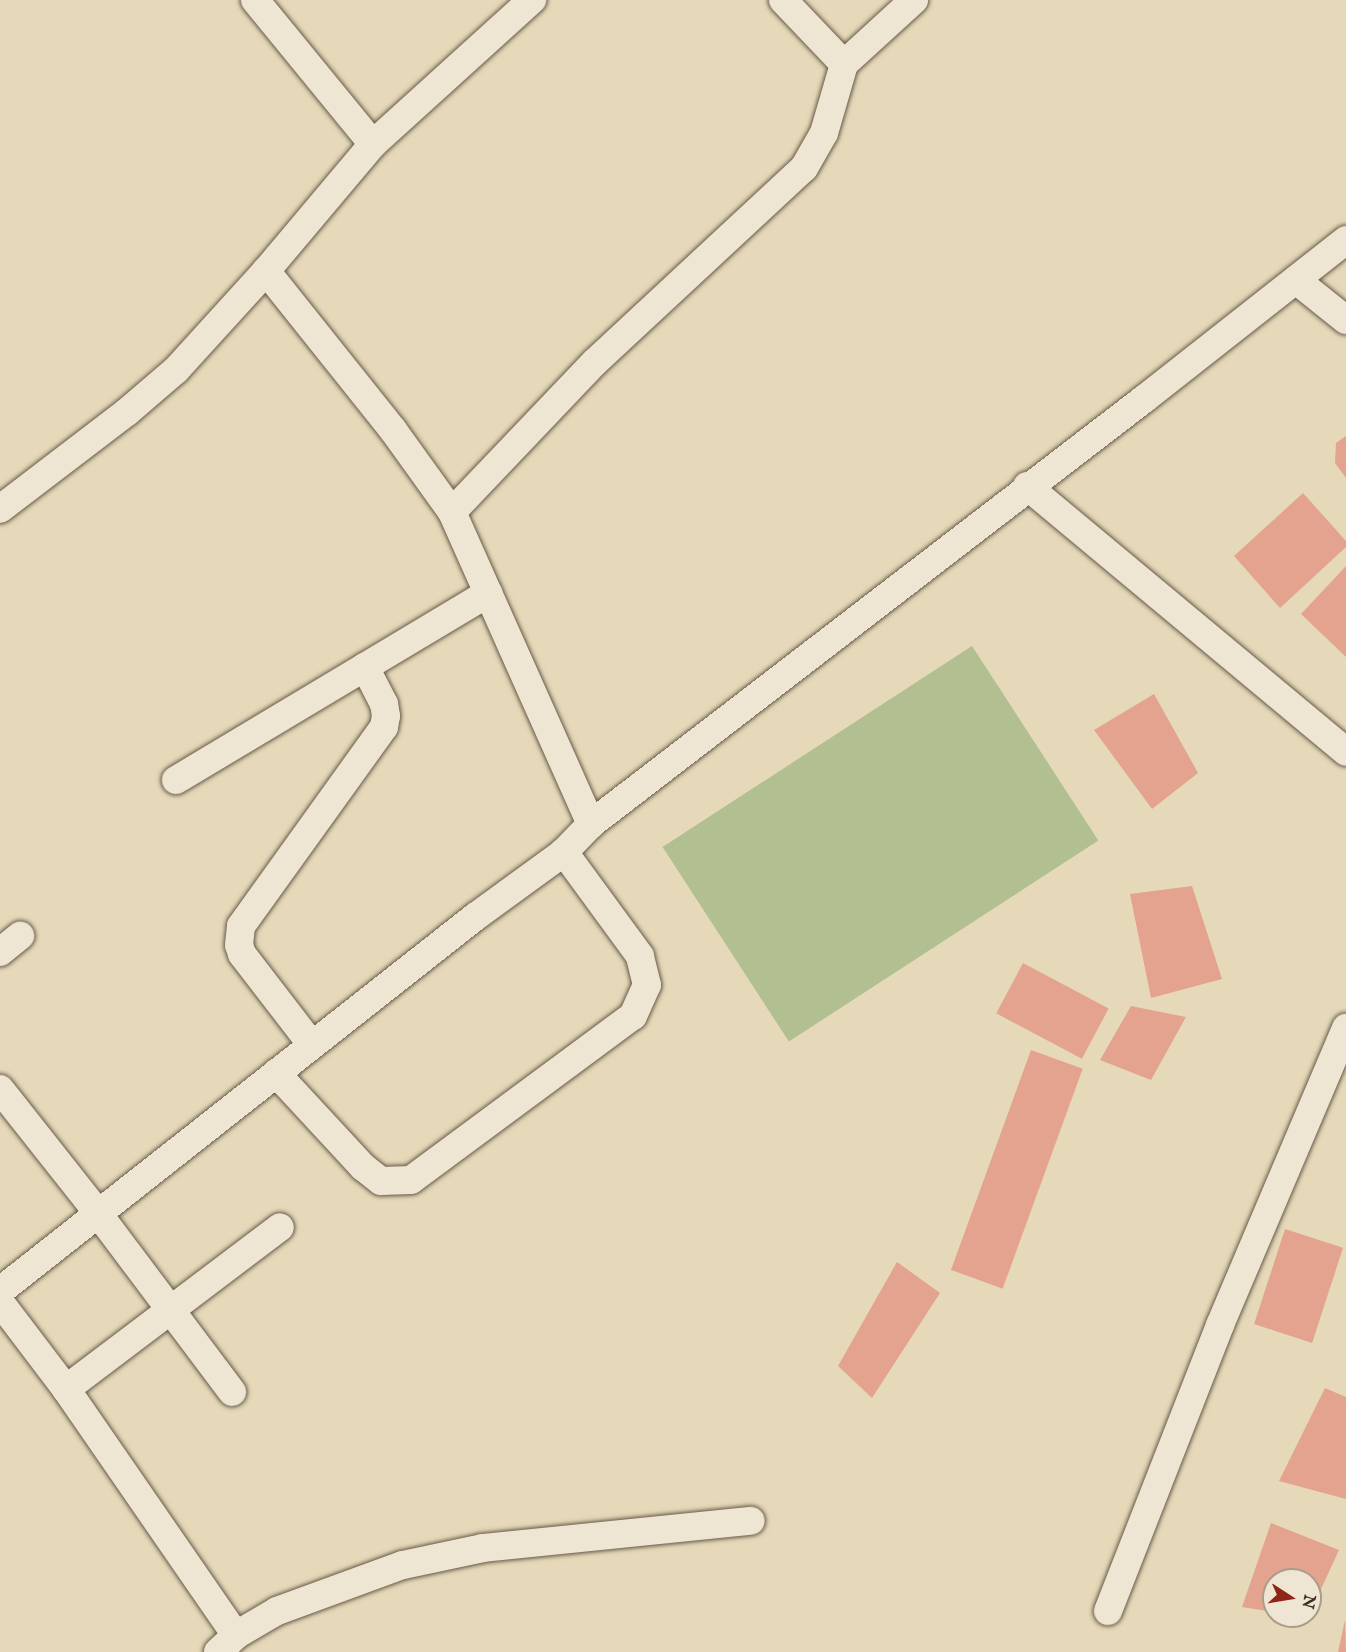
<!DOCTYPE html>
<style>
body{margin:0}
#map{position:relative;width:1346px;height:1652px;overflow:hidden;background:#e5d9b9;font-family:"IM FELL English",serif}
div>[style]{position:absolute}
.green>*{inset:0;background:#b2c091;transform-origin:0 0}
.building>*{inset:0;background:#e4a38e;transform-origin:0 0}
.roads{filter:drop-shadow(0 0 2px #685a49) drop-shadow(0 0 2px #685a49)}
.minor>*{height:28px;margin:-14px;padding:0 14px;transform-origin:14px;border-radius:14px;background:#eee6d2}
span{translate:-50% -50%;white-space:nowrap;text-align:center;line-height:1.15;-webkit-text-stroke:5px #eee6d2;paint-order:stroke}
.north{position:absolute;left:1262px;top:1568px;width:60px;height:60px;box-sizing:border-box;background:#eee6d2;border:2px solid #a89d8c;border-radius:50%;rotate:102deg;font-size:16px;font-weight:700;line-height:24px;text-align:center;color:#3e2f24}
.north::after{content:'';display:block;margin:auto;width:21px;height:27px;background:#8f2418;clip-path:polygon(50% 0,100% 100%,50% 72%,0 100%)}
</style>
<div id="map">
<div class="green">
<i style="left:972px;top:646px;width:232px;height:369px;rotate:57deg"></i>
</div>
<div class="building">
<i style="clip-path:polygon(1346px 436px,1346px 478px,1335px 463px,1336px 443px)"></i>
<i style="clip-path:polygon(1303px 493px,1346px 541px,1346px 547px,1280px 608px,1234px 556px)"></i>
<i style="clip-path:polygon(1346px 566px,1346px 657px,1301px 614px)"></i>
<i style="clip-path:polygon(1154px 694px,1198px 773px,1152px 809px,1094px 730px)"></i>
<i style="clip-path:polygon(1192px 886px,1222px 979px,1151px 998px,1130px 894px)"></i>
<i style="left:1023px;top:963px;width:97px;height:57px;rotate:28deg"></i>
<i style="clip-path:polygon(1131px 1006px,1186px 1017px,1151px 1080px,1100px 1060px)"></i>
<i style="left:1031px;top:1050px;width:55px;height:234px;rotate:20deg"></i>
<i style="left:1285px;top:1229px;width:61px;height:100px;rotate:18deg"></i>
<i style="clip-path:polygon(897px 1262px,940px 1293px,872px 1398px,838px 1366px)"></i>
<i style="clip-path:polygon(1325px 1388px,1346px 1397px,1346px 1499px,1279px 1481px)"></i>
<i style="clip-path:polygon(1271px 1523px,1339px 1550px,1310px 1613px,1310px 1580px,1274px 1580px,1274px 1612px,1242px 1607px)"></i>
<i style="clip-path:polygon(1345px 1620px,1346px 1652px,1338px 1652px)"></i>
</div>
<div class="roads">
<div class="minor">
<i style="left:255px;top:0;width:186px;rotate:50.7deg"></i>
<i style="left:783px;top:0;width:88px;rotate:46.4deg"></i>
<i style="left:266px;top:271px;width:203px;rotate:51.4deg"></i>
<i style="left:393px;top:430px;width:101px;rotate:54.3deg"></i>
<i style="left:452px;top:512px;width:342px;rotate:66deg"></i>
<i style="left:1296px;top:280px;width:64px;rotate:38.7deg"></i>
<i style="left:1027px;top:486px;width:415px;rotate:39.8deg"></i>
<i style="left:0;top:509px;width:160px;rotate:-37.4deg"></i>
<i style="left:127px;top:412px;width:65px;rotate:-40.6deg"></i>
<i style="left:176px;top:370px;width:134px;rotate:-47.7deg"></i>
<i style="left:266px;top:271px;width:166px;rotate:-49.9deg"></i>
<i style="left:373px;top:144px;width:215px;rotate:-42.2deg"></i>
<i style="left:452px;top:512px;width:207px;rotate:-46.4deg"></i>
<i style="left:595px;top:362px;width:285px;rotate:-42.9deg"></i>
<i style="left:804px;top:168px;width:40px;rotate:-60.3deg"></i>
<i style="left:824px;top:133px;width:72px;rotate:-73.8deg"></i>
<i style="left:844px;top:64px;width:95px;rotate:-42.4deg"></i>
<i style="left:176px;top:780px;width:364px;rotate:-30.9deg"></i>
<i style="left:0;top:952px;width:26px;rotate:-39deg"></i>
<i style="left:312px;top:1045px;width:115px;rotate:-127.6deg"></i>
<i style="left:242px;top:954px;width:9px;rotate:-108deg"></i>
<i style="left:239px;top:945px;width:19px;rotate:-84deg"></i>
<i style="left:241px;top:926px;width:245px;rotate:-54.3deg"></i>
<i style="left:384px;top:727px;width:11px;rotate:-80deg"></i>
<i style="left:386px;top:716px;width:12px;rotate:-99deg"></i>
<i style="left:384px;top:704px;width:42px;rotate:-117.2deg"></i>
<i style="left:276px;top:1073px;width:128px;rotate:47.2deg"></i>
<i style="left:363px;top:1167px;width:23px;rotate:38deg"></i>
<i style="left:381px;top:1181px;width:30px;rotate:-2deg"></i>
<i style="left:411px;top:1180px;width:276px;rotate:-36.5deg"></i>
<i style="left:633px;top:1016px;width:34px;rotate:-66deg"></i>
<i style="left:647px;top:985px;width:30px;rotate:-104deg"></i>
<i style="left:640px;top:956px;width:129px;rotate:-126.2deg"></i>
<i style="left:0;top:1089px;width:157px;rotate:51.7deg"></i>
<i style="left:97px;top:1212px;width:225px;rotate:53.1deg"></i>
<i style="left:0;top:1291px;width:605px;rotate:-38.22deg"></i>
<i style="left:475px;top:917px;width:110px;rotate:-36.1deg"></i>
<i style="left:564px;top:852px;width:39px;rotate:-46deg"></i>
<i style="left:591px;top:824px;width:697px;rotate:-37.54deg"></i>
<i style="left:1144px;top:399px;width:257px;rotate:-38.2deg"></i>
<i style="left:0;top:1302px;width:109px;rotate:52.8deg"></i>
<i style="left:66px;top:1389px;width:299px;rotate:55.4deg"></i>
<i style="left:66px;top:1389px;width:268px;rotate:-37.1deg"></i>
<i style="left:1108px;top:1611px;width:307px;rotate:-68.6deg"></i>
<i style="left:1220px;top:1325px;width:323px;rotate:-67deg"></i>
<i style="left:218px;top:1652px;width:25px;rotate:-43deg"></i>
<i style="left:236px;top:1635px;width:48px;rotate:-30.3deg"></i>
<i style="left:277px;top:1611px;width:134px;rotate:-20.1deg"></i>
<i style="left:403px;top:1565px;width:82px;rotate:-12deg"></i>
<i style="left:483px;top:1548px;width:269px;rotate:-5.8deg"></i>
</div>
</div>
<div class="north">N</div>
</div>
